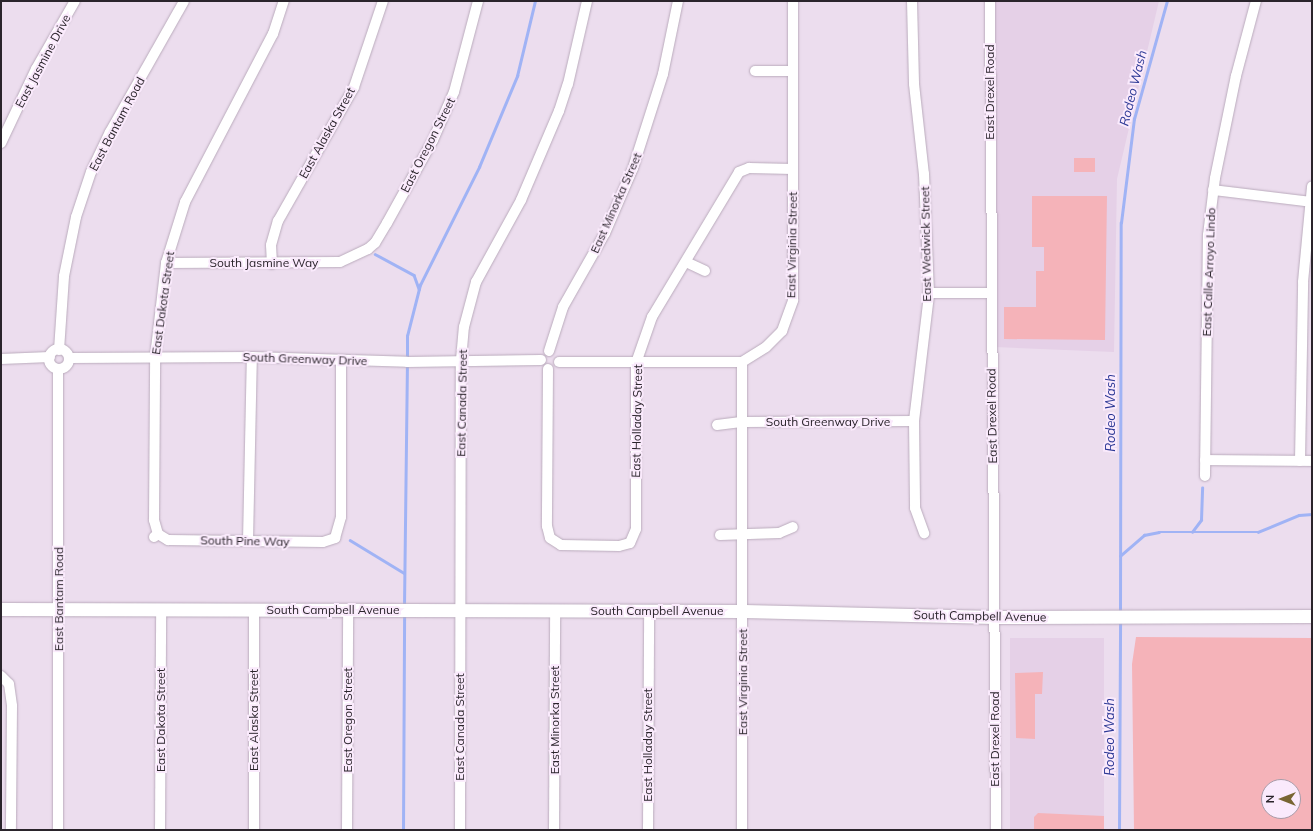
<!DOCTYPE html>
<style>
body{margin:0}
#map{position:relative;width:1313px;height:831px;overflow:hidden;background:#ecddee;font-family:Mulish,sans-serif}
div>[style]{position:absolute}
.built>*{inset:0;background:#e5d0e7;transform-origin:0 0}
.green>*{inset:0;background:#f5b3b9;transform-origin:0 0}
.stream>*{height:2.5px;margin:-1.25px;padding:0 1.25px;transform-origin:1.25px;border-radius:1.25px;background:#a0b3f5}
.roads{filter:drop-shadow(0 0 1px #baabbc) drop-shadow(0 0 1px #baabbc)}
.minor>*{height:10px;margin:-5px;padding:0 5px;transform-origin:5px;border-radius:5px;background:#fff}
.minor>.ring{margin:-5px;padding:0;box-sizing:content-box;background:none;border:10px solid #fff;border-radius:50%}
.major>*{height:13px;margin:-6.5px;padding:0 6.5px;transform-origin:6.5px;border-radius:6.5px;background:#fff}
span{translate:-50% -50%;white-space:nowrap;text-align:center;line-height:1.15;-webkit-text-stroke:4px #faeafc;paint-order:stroke}
.street-label{font-size:12px;color:#2a242b}
.water-label{font-size:13px;color:#2c3895;font-style:italic}
.frame{position:absolute;inset:0;border:2px solid #2a242b;pointer-events:none}
.north{position:absolute;left:1261px;top:779px;width:40px;height:40px;box-sizing:border-box;background:#faeafc;border:1px solid #a79ba8;border-radius:50%;rotate:270deg;font-size:11px;font-weight:700;line-height:16px;text-align:center;color:#2a242b}
.north::after{content:'';display:block;margin:auto;width:14px;height:18px;background:#786533;clip-path:polygon(50% 0,100% 100%,50% 72%,0 100%)}
</style>
<div id="map">
<div class="built">
<i style="clip-path:polygon(994px 1px,1159px 1px,1117px 179px,1114px 352px,995px 347px)"></i>
<i style="left:1010px;top:638px;width:94px;height:192px"></i>
</div>
<div class="green">
<i style="left:1074px;top:158px;width:21px;height:14px"></i>
<i style="clip-path:polygon(1032px 196px,1107px 196px,1105px 340px,1004px 339px,1004px 307px,1036px 307px,1036px 271px,1044px 271px,1044px 247px,1032px 247px)"></i>
<i style="clip-path:polygon(evenodd,1136px 637px,1312px 638px,1312px 830px,1134px 830px,1132px 664px,1136px 637px,1269px 787px,1293px 787px,1293px 811px,1269px 811px,1269px 787px)"></i>
<i style="clip-path:polygon(1043px 672px,1042px 694px,1035px 694px,1035px 739px,1016px 738px,1015px 673px)"></i>
<i style="clip-path:polygon(1038px 813px,1104px 816px,1104px 830px,1034px 830px,1034px 817px)"></i>
</div>
<div class="stream">
<i style="left:375px;top:254px;width:44px;rotate:28.3deg"></i>
<i style="left:414px;top:275px;width:15px;rotate:70deg"></i>
<i style="left:407px;top:360px;width:24px;rotate:-90deg"></i>
<i style="left:407px;top:336px;width:53px;rotate:-75.7deg"></i>
<i style="left:420px;top:285px;width:132px;rotate:-63.4deg"></i>
<i style="left:479px;top:167px;width:99px;rotate:-67.3deg"></i>
<i style="left:517px;top:76px;width:77px;rotate:-76.5deg"></i>
<i style="left:1192px;top:532px;width:15px;rotate:-53deg"></i>
<i style="left:1201px;top:520px;width:32px;rotate:-88deg"></i>
<i style="left:350px;top:540px;width:63px;rotate:31.4deg"></i>
<i style="left:1120px;top:556px;width:32px;rotate:-41deg"></i>
<i style="left:1144px;top:535px;width:15px;rotate:-11deg"></i>
<i style="left:1159px;top:532px;width:99px"></i>
<i style="left:1258px;top:532px;width:44px;rotate:-22.5deg"></i>
<i style="left:1299px;top:515px;width:13px;rotate:-4deg"></i>
<i style="left:404px;top:606px;width:241px;rotate:-89.3deg"></i>
<i style="left:1120px;top:613px;width:390px;rotate:-89.9deg"></i>
<i style="left:1121px;top:223px;width:105px;rotate:-82.9deg"></i>
<i style="left:1134px;top:119px;width:123px;rotate:-74.4deg"></i>
<i style="left:403px;top:830px;width:215px;rotate:-89.7deg"></i>
<i style="left:1119px;top:830px;width:210px;rotate:-89.7deg"></i>
</div>
<div class="roads">
<div class="minor">
<i style="left:912px;top:1px;width:83px;rotate:88.6deg"></i>
<i style="left:914px;top:84px;width:91px;rotate:83.7deg"></i>
<i style="left:924px;top:174px;width:121px;rotate:87.6deg"></i>
<i style="left:929px;top:295px;width:127px;rotate:96.8deg"></i>
<i style="left:914px;top:421px;width:87px;rotate:89.3deg"></i>
<i style="left:915px;top:508px;width:27px;rotate:70deg"></i>
<i style="left:990px;top:1px;width:829px;rotate:89.59deg"></i>
<i style="left:755px;top:71px;width:38px"></i>
<i style="left:1px;top:143px;width:82px;rotate:-64.7deg"></i>
<i style="left:36px;top:69px;width:78px;rotate:-60.2deg"></i>
<i style="left:1213px;top:190px;width:100px;rotate:6.9deg"></i>
<i style="left:686px;top:262px;width:21px;rotate:25deg"></i>
<i style="left:166px;top:263px;width:174px;rotate:-0.3deg"></i>
<i style="left:340px;top:262px;width:31px;rotate:-25deg"></i>
<i style="left:368px;top:249px;width:9px;rotate:-41deg"></i>
<i style="left:375px;top:243px;width:23px;rotate:-59deg"></i>
<i style="left:387px;top:223px;width:95px;rotate:-61deg"></i>
<i style="left:433px;top:140px;width:52px;rotate:-66.4deg"></i>
<i style="left:454px;top:92px;width:94px;rotate:-75.2deg"></i>
<i style="left:272px;top:264px;width:19px;rotate:-93deg"></i>
<i style="left:271px;top:245px;width:25px;rotate:-74deg"></i>
<i style="left:278px;top:221px;width:154px;rotate:-60.4deg"></i>
<i style="left:354px;top:87px;width:91px;rotate:-71.4deg"></i>
<i style="left:928px;top:293px;width:63px"></i>
<i class="ring" style="left:49px;top:349px;width:10px;height:10px"></i>
<i style="left:59px;top:350px;width:74px;rotate:-86.1deg"></i>
<i style="left:64px;top:276px;width:60px;rotate:-78.5deg"></i>
<i style="left:76px;top:217px;width:47px;rotate:-71.6deg"></i>
<i style="left:91px;top:172px;width:44px;rotate:-64.6deg"></i>
<i style="left:110px;top:132px;width:150px;rotate:-60.5deg"></i>
<i style="left:549px;top:351px;width:46px;rotate:-72.3deg"></i>
<i style="left:563px;top:307px;width:85px;rotate:-60.4deg"></i>
<i style="left:605px;top:233px;width:71px;rotate:-66.7deg"></i>
<i style="left:633px;top:168px;width:99px;rotate:-72.3deg"></i>
<i style="left:663px;top:74px;width:75px;rotate:-78.4deg"></i>
<i style="left:69px;top:358px;width:183px;rotate:-0.3deg"></i>
<i style="left:252px;top:357px;width:155px;rotate:1.8deg"></i>
<i style="left:407px;top:362px;width:134px;rotate:-0.9deg"></i>
<i style="left:1px;top:359px;width:49px;rotate:-2.3deg"></i>
<i style="left:559px;top:362px;width:183px"></i>
<i style="left:742px;top:362px;width:28px;rotate:-32deg"></i>
<i style="left:766px;top:347px;width:23px;rotate:-45deg"></i>
<i style="left:782px;top:331px;width:33px;rotate:-70deg"></i>
<i style="left:793px;top:300px;width:299px;rotate:-90deg"></i>
<i style="left:742px;top:362px;width:468px;rotate:90deg"></i>
<i style="left:548px;top:369px;width:157px;rotate:90.4deg"></i>
<i style="left:547px;top:526px;width:12px;rotate:76deg"></i>
<i style="left:550px;top:538px;width:13px;rotate:32deg"></i>
<i style="left:561px;top:545px;width:58px;rotate:1deg"></i>
<i style="left:619px;top:546px;width:11px;rotate:-15deg"></i>
<i style="left:630px;top:543px;width:15px;rotate:-67deg"></i>
<i style="left:636px;top:529px;width:166px;rotate:-90deg"></i>
<i style="left:636px;top:363px;width:49px;rotate:-70.8deg"></i>
<i style="left:652px;top:317px;width:169px;rotate:-59deg"></i>
<i style="left:739px;top:172px;width:11px;rotate:-22deg"></i>
<i style="left:749px;top:168px;width:44px;rotate:1.3deg"></i>
<i style="left:717px;top:425px;width:26px;rotate:-7deg"></i>
<i style="left:743px;top:422px;width:171px;rotate:-0.3deg"></i>
<i style="left:1205px;top:460px;width:107px;rotate:0.5deg"></i>
<i style="left:1300px;top:461px;width:179px;rotate:-89deg"></i>
<i style="left:1303px;top:282px;width:96px;rotate:-84.6deg"></i>
<i style="left:1205px;top:476px;width:241px;rotate:-89.3deg"></i>
<i style="left:1208px;top:235px;width:57px;rotate:-83deg"></i>
<i style="left:1215px;top:178px;width:104px;rotate:-78.4deg"></i>
<i style="left:1236px;top:76px;width:78px;rotate:-75.1deg"></i>
<i style="left:158px;top:534px;width:15px;rotate:-106deg"></i>
<i style="left:154px;top:520px;width:163px;rotate:-89.6deg"></i>
<i style="left:155px;top:357px;width:95px;rotate:-83.3deg"></i>
<i style="left:166px;top:263px;width:64px;rotate:-72.7deg"></i>
<i style="left:185px;top:202px;width:190px;rotate:-62.4deg"></i>
<i style="left:273px;top:34px;width:35px;rotate:-72deg"></i>
<i style="left:720px;top:535px;width:59px;rotate:-1.9deg"></i>
<i style="left:779px;top:533px;width:15px;rotate:-23deg"></i>
<i style="left:154px;top:537px;width:5px;rotate:-37deg"></i>
<i style="left:158px;top:534px;width:12px;rotate:31deg"></i>
<i style="left:168px;top:540px;width:155px;rotate:0.7deg"></i>
<i style="left:323px;top:542px;width:13px;rotate:-18deg"></i>
<i style="left:335px;top:538px;width:22px;rotate:-74deg"></i>
<i style="left:341px;top:517px;width:156px;rotate:-90deg"></i>
<i style="left:248px;top:541px;width:184px;rotate:-88.8deg"></i>
<i style="left:254px;top:610px;width:220px;rotate:90deg"></i>
<i style="left:1px;top:676px;width:11px;rotate:45deg"></i>
<i style="left:9px;top:684px;width:22px;rotate:82deg"></i>
<i style="left:12px;top:706px;width:124px;rotate:90.5deg"></i>
<i style="left:58px;top:830px;width:461px;rotate:-90deg"></i>
<i style="left:160px;top:830px;width:220px;rotate:-89.7deg"></i>
<i style="left:347px;top:830px;width:220px;rotate:-89.7deg"></i>
<i style="left:460px;top:830px;width:470px;rotate:-89.9deg"></i>
<i style="left:461px;top:360px;width:33px;rotate:-85deg"></i>
<i style="left:464px;top:327px;width:47px;rotate:-75.1deg"></i>
<i style="left:476px;top:282px;width:94px;rotate:-61.2deg"></i>
<i style="left:521px;top:200px;width:97px;rotate:-66.9deg"></i>
<i style="left:559px;top:111px;width:28px;rotate:-72deg"></i>
<i style="left:568px;top:84px;width:85px;rotate:-77.1deg"></i>
<i style="left:554px;top:830px;width:219px;rotate:-89.7deg"></i>
<i style="left:648px;top:830px;width:219px;rotate:-89.7deg"></i>
</div>
<div class="major">
<i style="left:1px;top:609px;width:743px;rotate:0.15deg"></i>
<i style="left:744px;top:611px;width:250px;rotate:1.4deg"></i>
<i style="left:994px;top:617px;width:318px;rotate:-0.2deg"></i>
</div>
</div>
<div class="street-label">
<span style="left:43px;top:61px;rotate:-62deg">East Jasmine Drive</span>
<span style="left:990px;top:92px;rotate:-90deg">East Drexel Road</span>
<span style="left:117px;top:124px;rotate:-62deg">East Bantam Road</span>
<span style="left:327px;top:133px;rotate:-61deg">East Alaska Street</span>
<span style="left:428px;top:145px;rotate:-63deg">East Oregon Street</span>
<span style="left:616px;top:203px;rotate:-66deg">East Minorka Street</span>
<span style="left:926px;top:244px;rotate:-91deg">East Wedwick Street</span>
<span style="left:792px;top:245px;rotate:-89deg">East Virginia Street</span>
<span style="left:264px;top:263px">South Jasmine Way</span>
<span style="left:1209px;top:272px;rotate:-88deg">East Calle Arroyo Lindo</span>
<span style="left:163px;top:303px;rotate:-82deg">East Dakota Street</span>
<span style="left:305px;top:359px;rotate:2deg">South Greenway Drive</span>
<span style="left:462px;top:403px;rotate:-89deg">East Canada Street</span>
<span style="left:992px;top:416px;rotate:-91deg">East Drexel Road</span>
<span style="left:637px;top:421px;rotate:-89deg">East Holladay Street</span>
<span style="left:828px;top:422px">South Greenway Drive</span>
<span style="left:245px;top:541px;rotate:1deg">South Pine Way</span>
<span style="left:59px;top:599px;rotate:-90deg">East Bantam Road</span>
<span style="left:333px;top:610px">South Campbell Avenue</span>
<span style="left:657px;top:611px">South Campbell Avenue</span>
<span style="left:980px;top:616px;rotate:1deg">South Campbell Avenue</span>
<span style="left:743px;top:682px;rotate:-90deg">East Virginia Street</span>
<span style="left:161px;top:720px;rotate:-90deg">East Dakota Street</span>
<span style="left:254px;top:720px;rotate:-90deg">East Alaska Street</span>
<span style="left:348px;top:720px;rotate:-90deg">East Oregon Street</span>
<span style="left:555px;top:720px;rotate:-90deg">East Minorka Street</span>
<span style="left:460px;top:727px;rotate:-90deg">East Canada Street</span>
<span style="left:995px;top:739px;rotate:-90deg">East Drexel Road</span>
<span style="left:648px;top:745px;rotate:-90deg">East Holladay Street</span>
</div>
<div class="water-label">
<span style="left:1133px;top:88px;rotate:-76deg">Rodeo Wash</span>
<span style="left:1110px;top:413px;rotate:-90deg">Rodeo Wash</span>
<span style="left:1109px;top:737px;rotate:-90deg">Rodeo Wash</span>
</div>
<div class="frame"></div>
<div class="north">N</div>
</div>
